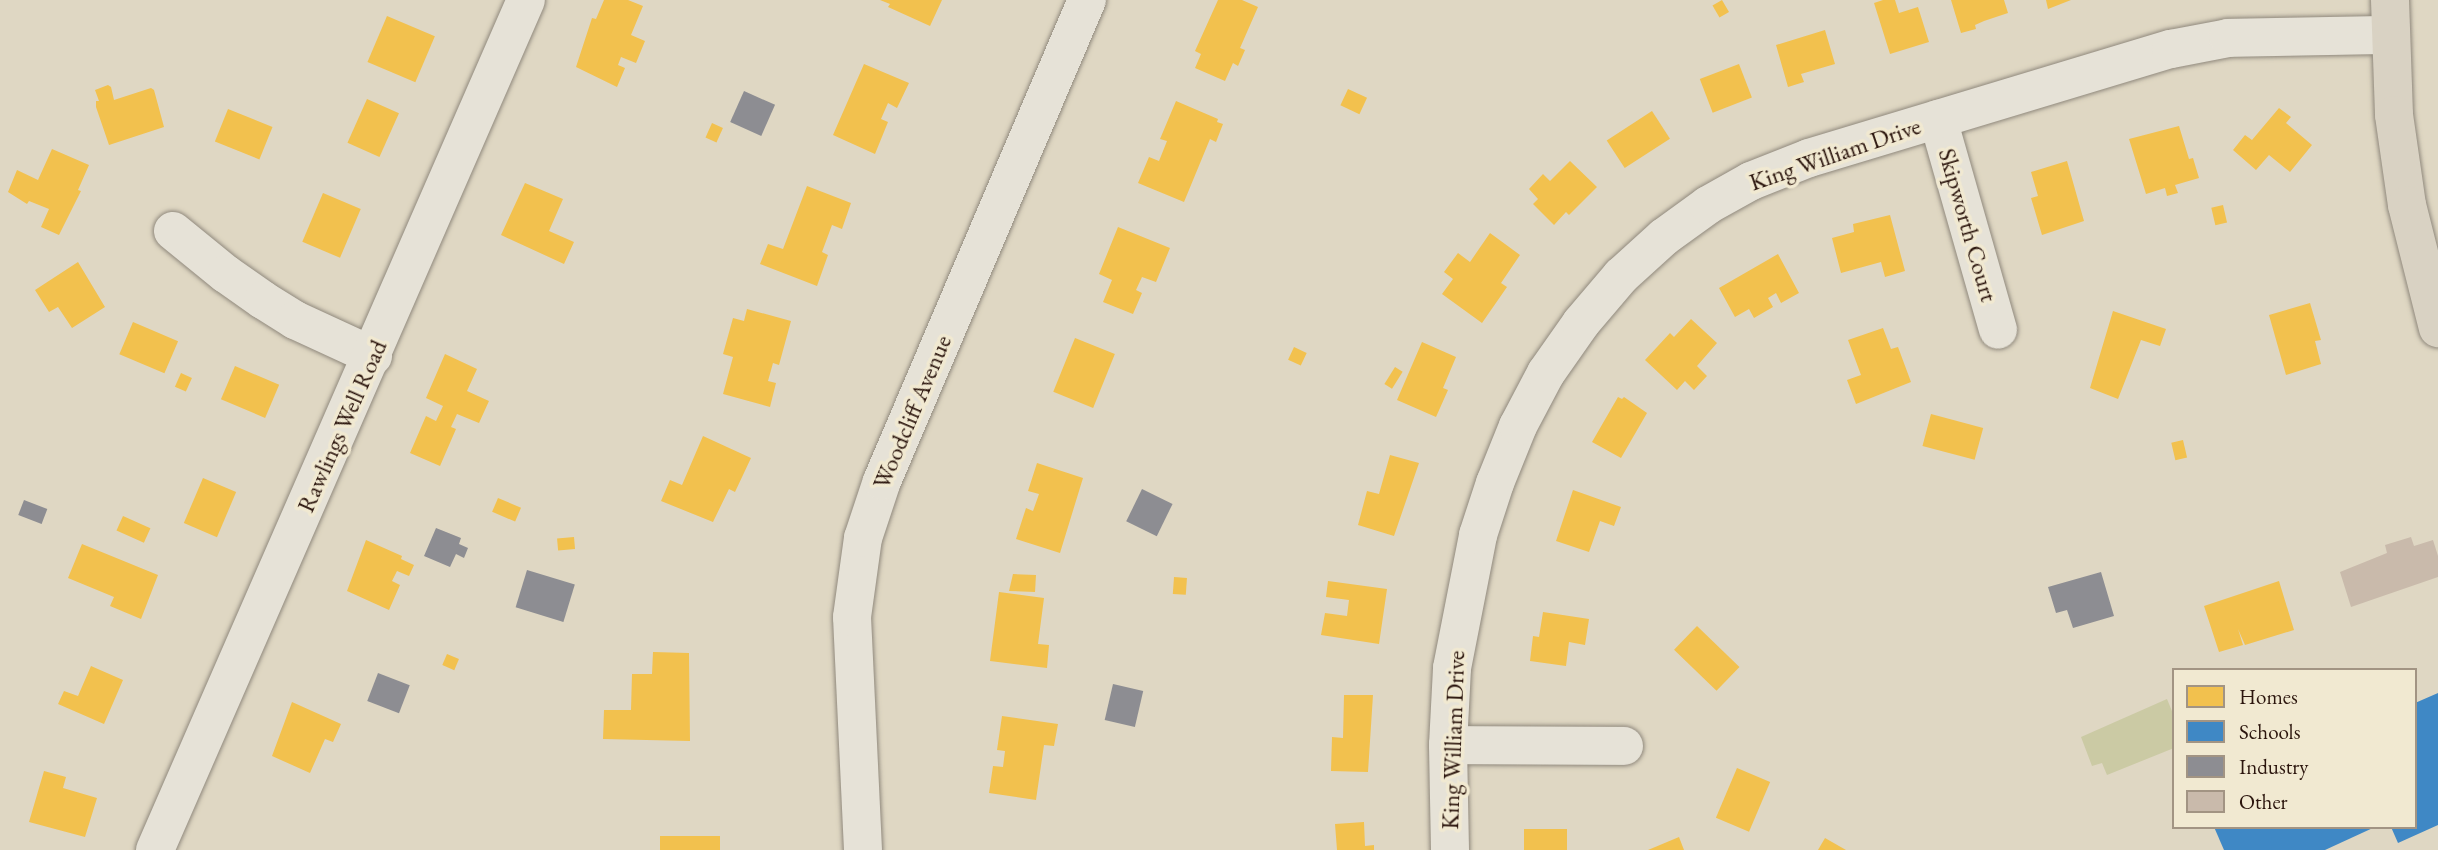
<!DOCTYPE html>
<style>
body{margin:0}
#map{position:relative;width:2438px;height:850px;overflow:hidden;background:#dfd7c3;font-family:"EB Garamond",serif}
div>[style]{position:absolute}
.green>*{inset:0;background:#cbcaa4}
.homes>*{inset:0;background:#f2c14e;transform-origin:0 0}
.schools>*{inset:0;background:#3f88c5}
.industry>*{inset:0;background:#8d8d92;transform-origin:0 0}
.building>*{inset:0;background:#c9baab}
.roads{filter:drop-shadow(0 0 2px #90897d) drop-shadow(0 0 2px #90897d)}
.minor>*{height:38px;margin:-19px;padding:0 19px;transform-origin:19px;border-radius:19px;background:#e6e2d7}
.major>*{height:38px;margin:-19px;padding:0 19px;transform-origin:19px;border-radius:19px;background:#d9d2c3}
span{translate:-50% -50%;white-space:nowrap;text-align:center;line-height:1.15;-webkit-text-stroke:7px #f1e9d1;paint-order:stroke}
.street-label{font-size:24px;color:#2b150d}
.legend{position:absolute;left:2172px;top:668px;width:245px;height:161px;box-sizing:border-box;background:#f1e9d1;border:2px solid #a29483;margin:0;padding:9px 12px;list-style:none;font-size:21px;color:#2b150d}
.legend li{display:flex;align-items:center;gap:14px;height:35px}
.legend b{width:35px;border:2px solid #a29483}
</style>
<div id="map">
<div class="green">
<i style="clip-path:polygon(2167px 699px,2174px 716px,2174px 748px,2107px 775px,2102px 763px,2092px 766px,2081px 737px)"></i>
</div>
<div class="homes">
<i style="clip-path:polygon(604px 0,628px 0,643px 6px,631px 35px,645px 41px,636px 63px,621px 57px,618px 65px,625px 68px,617px 87px,576px 67px,592px 18px,596px 19px)"></i>
<i style="clip-path:polygon(880px 0,942px 0,930px 26px,888px 7px,890px 4px)"></i>
<i style="clip-path:polygon(1218px 0,1242px 0,1258px 7px,1240px 48px,1245px 50px,1238px 66px,1233px 63px,1225px 81px,1195px 68px,1201px 54px,1195px 51px)"></i>
<i style="left:1722px;top:0;width:14px;height:11px;rotate:60deg"></i>
<i style="clip-path:polygon(1883px 0,1895px 0,1899px 13px,1918px 7px,1929px 42px,1890px 54px,1874px 3px)"></i>
<i style="clip-path:polygon(1951px 0,2004px 0,2008px 13px,1984px 21px,1975px 25px,1976px 29px,1961px 33px)"></i>
<i style="clip-path:polygon(2046px 0,2071px 0,2048px 9px)"></i>
<i style="left:387px;top:16px;width:52px;height:50px;rotate:23deg"></i>
<i style="clip-path:polygon(1825px 30px,1835px 64px,1801px 74px,1804px 82px,1788px 87px,1776px 45px)"></i>
<i style="clip-path:polygon(864px 64px,909px 83px,897px 108px,888px 103px,881px 119px,888px 122px,875px 154px,833px 135px)"></i>
<i style="left:1739px;top:64px;width:36px;height:42px;rotate:69deg"></i>
<i style="clip-path:polygon(108px 85px,111px 87px,114px 100px,151px 88px,154px 90px,164px 127px,109px 145px,96px 107px,96px 101px,99px 101px,95px 90px)"></i>
<i style="left:1348px;top:89px;width:21px;height:18px;rotate:25deg"></i>
<i style="left:367px;top:99px;width:35px;height:48px;rotate:24deg"></i>
<i style="clip-path:polygon(1176px 101px,1218px 119px,1217px 122px,1223px 124px,1216px 142px,1210px 139px,1184px 202px,1138px 183px,1149px 157px,1159px 161px,1167px 141px,1160px 139px)"></i>
<i style="clip-path:polygon(2279px 108px,2291px 117px,2286px 123px,2312px 145px,2290px 172px,2269px 155px,2256px 170px,2233px 150px,2245px 135px,2252px 140px)"></i>
<i style="left:228px;top:109px;width:48px;height:35px;rotate:22deg"></i>
<i style="left:1652px;top:111px;width:33px;height:54px;rotate:57deg"></i>
<i style="left:712px;top:123px;width:12px;height:16px;rotate:24deg"></i>
<i style="clip-path:polygon(2179px 126px,2189px 159px,2193px 158px,2199px 178px,2175px 185px,2178px 193px,2167px 196px,2165px 188px,2146px 194px,2129px 139px)"></i>
<i style="clip-path:polygon(52px 149px,89px 165px,78px 190px,81px 191px,59px 235px,41px 227px,49px 209px,29px 201px,27px 204px,8px 192px,17px 170px,38px 180px)"></i>
<i style="clip-path:polygon(1570px 161px,1597px 187px,1569px 215px,1566px 212px,1554px 225px,1533px 204px,1538px 199px,1529px 189px,1543px 174px,1550px 181px)"></i>
<i style="clip-path:polygon(2067px 161px,2084px 221px,2042px 235px,2031px 198px,2038px 196px,2031px 172px)"></i>
<i style="clip-path:polygon(525px 183px,563px 199px,549px 231px,574px 242px,564px 264px,501px 235px)"></i>
<i style="clip-path:polygon(807px 186px,851px 203px,842px 229px,832px 225px,822px 252px,828px 255px,817px 286px,760px 264px,768px 244px,783px 249px)"></i>
<i style="left:323px;top:193px;width:41px;height:53px;rotate:23deg"></i>
<i style="left:2223px;top:205px;width:18px;height:12px;rotate:77deg"></i>
<i style="clip-path:polygon(1890px 215px,1905px 271px,1885px 277px,1881px 262px,1841px 273px,1832px 238px,1854px 232px,1853px 224px)"></i>
<i style="clip-path:polygon(1118px 227px,1170px 248px,1156px 282px,1142px 277px,1136px 290px,1142px 293px,1133px 314px,1103px 302px,1112px 280px,1099px 274px)"></i>
<i style="clip-path:polygon(1490px 233px,1520px 255px,1501px 283px,1507px 287px,1482px 323px,1442px 294px,1453px 279px,1444px 272px,1458px 253px,1470px 262px)"></i>
<i style="clip-path:polygon(1778px 254px,1799px 293px,1781px 303px,1776px 293px,1768px 298px,1773px 307px,1754px 318px,1749px 309px,1735px 317px,1719px 288px)"></i>
<i style="clip-path:polygon(78px 262px,105px 307px,72px 328px,58px 307px,49px 312px,35px 290px)"></i>
<i style="clip-path:polygon(2310px 303px,2321px 340px,2315px 341px,2321px 364px,2286px 375px,2269px 315px)"></i>
<i style="clip-path:polygon(747px 309px,791px 321px,779px 365px,773px 363px,768px 381px,776px 383px,770px 407px,723px 394px,733px 357px,723px 354px,733px 318px,744px 321px)"></i>
<i style="clip-path:polygon(2113px 311px,2166px 329px,2160px 346px,2141px 340px,2118px 399px,2090px 388px)"></i>
<i style="clip-path:polygon(1691px 319px,1717px 343px,1697px 366px,1707px 376px,1694px 390px,1685px 381px,1677px 390px,1645px 360px,1670px 333px,1674px 337px)"></i>
<i style="left:133px;top:322px;width:49px;height:35px;rotate:23deg"></i>
<i style="clip-path:polygon(1883px 328px,1891px 349px,1898px 347px,1911px 382px,1856px 404px,1847px 380px,1861px 375px,1848px 340px)"></i>
<i style="left:1075px;top:338px;width:43px;height:58px;rotate:22deg"></i>
<i style="clip-path:polygon(1422px 342px,1456px 357px,1443px 388px,1448px 390px,1436px 417px,1397px 400px)"></i>
<i style="left:1294px;top:347px;width:14px;height:14px;rotate:25deg"></i>
<i style="clip-path:polygon(445px 354px,477px 369px,467px 391px,489px 401px,479px 423px,457px 414px,451px 427px,456px 429px,440px 466px,410px 453px,426px 416px,436px 421px,443px 406px,426px 398px)"></i>
<i style="left:235px;top:366px;width:48px;height:36px;rotate:23deg"></i>
<i style="left:1395px;top:367px;width:9px;height:20px;rotate:32deg"></i>
<i style="left:181px;top:373px;width:12px;height:15px;rotate:24deg"></i>
<i style="clip-path:polygon(1618px 397px,1622px 399px,1624px 397px,1647px 413px,1621px 458px,1592px 442px)"></i>
<i style="left:1931px;top:414px;width:54px;height:33px;rotate:15deg"></i>
<i style="clip-path:polygon(703px 436px,751px 458px,735px 492px,729px 489px,713px 522px,661px 501px,670px 480px,682px 485px)"></i>
<i style="left:2183px;top:440px;width:18px;height:12px;rotate:77deg"></i>
<i style="clip-path:polygon(1390px 455px,1419px 463px,1394px 536px,1358px 525px,1367px 491px,1379px 494px)"></i>
<i style="clip-path:polygon(1037px 463px,1083px 478px,1060px 553px,1016px 539px,1026px 508px,1033px 511px,1039px 494px,1028px 491px)"></i>
<i style="left:203px;top:478px;width:36px;height:49px;rotate:23deg"></i>
<i style="clip-path:polygon(1573px 490px,1621px 507px,1614px 526px,1600px 521px,1589px 552px,1556px 541px)"></i>
<i style="left:498px;top:498px;width:25px;height:15px;rotate:23deg"></i>
<i style="left:123px;top:516px;width:30px;height:16px;rotate:24deg"></i>
<i style="left:574px;top:537px;width:12px;height:17px;rotate:85deg"></i>
<i style="clip-path:polygon(366px 540px,402px 556px,401px 559px,414px 565px,409px 576px,397px 571px,392px 581px,400px 585px,389px 610px,347px 591px)"></i>
<i style="clip-path:polygon(82px 544px,158px 575px,141px 619px,110px 606px,114px 597px,68px 578px)"></i>
<i style="clip-path:polygon(1013px 574px,1036px 575px,1035px 592px,1009px 591px)"></i>
<i style="left:1174px;top:577px;width:13px;height:17px;rotate:4deg"></i>
<i style="clip-path:polygon(1328px 581px,1387px 589px,1379px 644px,1321px 635px,1325px 613px,1347px 616px,1349px 600px,1326px 597px)"></i>
<i style="clip-path:polygon(2279px 581px,2294px 630px,2245px 645px,2238px 629px,2243px 645px,2219px 652px,2204px 606px)"></i>
<i style="clip-path:polygon(999px 592px,1044px 598px,1038px 644px,1049px 645px,1047px 668px,990px 661px)"></i>
<i style="clip-path:polygon(1543px 612px,1589px 619px,1585px 645px,1569px 642px,1566px 666px,1530px 661px,1533px 636px,1539px 637px)"></i>
<i style="left:1697px;top:626px;width:59px;height:33px;rotate:44deg"></i>
<i style="clip-path:polygon(653px 652px,689px 653px,690px 741px,603px 739px,604px 710px,631px 710px,632px 674px,652px 674px)"></i>
<i style="left:447px;top:654px;width:13px;height:12px;rotate:23deg"></i>
<i style="clip-path:polygon(91px 666px,123px 680px,104px 724px,58px 704px,64px 691px,78px 696px)"></i>
<i style="clip-path:polygon(1344px 695px,1373px 695px,1368px 772px,1331px 771px,1332px 737px,1343px 738px)"></i>
<i style="clip-path:polygon(292px 702px,341px 724px,333px 742px,325px 739px,310px 773px,272px 756px)"></i>
<i style="clip-path:polygon(1002px 716px,1058px 724px,1054px 746px,1044px 745px,1036px 800px,989px 793px,993px 766px,1003px 767px,1005px 751px,997px 750px)"></i>
<i style="left:1737px;top:768px;width:36px;height:54px;rotate:23deg"></i>
<i style="clip-path:polygon(44px 771px,66px 777px,63px 788px,97px 798px,85px 837px,29px 822px)"></i>
<i style="clip-path:polygon(1364px 822px,1365px 846px,1374px 845px,1374px 850px,1337px 850px,1335px 824px)"></i>
<i style="left:1524px;top:829px;width:43px;height:21px"></i>
<i style="left:720px;top:836px;width:14px;height:60px;rotate:90deg"></i>
<i style="clip-path:polygon(1679px 837px,1684px 850px,1648px 850px)"></i>
<i style="clip-path:polygon(1825px 838px,1846px 850px,1818px 850px)"></i>
</div>
<div class="schools">
<i style="clip-path:polygon(2438px 693px,2438px 825px,2398px 843px,2391px 827px,2415px 827px,2415px 703px)"></i>
<i style="clip-path:polygon(2214px 827px,2375px 827px,2325px 850px,2224px 850px)"></i>
</div>
<div class="industry">
<i style="left:744px;top:91px;width:34px;height:34px;rotate:24deg"></i>
<i style="left:1142px;top:489px;width:34px;height:36px;rotate:26deg"></i>
<i style="left:24px;top:500px;width:25px;height:16px;rotate:21deg"></i>
<i style="clip-path:polygon(436px 528px,461px 538px,459px 544px,468px 548px,464px 558px,456px 554px,450px 567px,424px 556px)"></i>
<i style="left:527px;top:570px;width:50px;height:39px;rotate:17deg"></i>
<i style="clip-path:polygon(2101px 572px,2114px 616px,2073px 628px,2067px 610px,2056px 613px,2048px 587px)"></i>
<i style="left:378px;top:673px;width:34px;height:30px;rotate:21deg"></i>
<i style="left:1113px;top:684px;width:31px;height:37px;rotate:13deg"></i>
</div>
<div class="building">
<i style="clip-path:polygon(2411px 537px,2414px 546px,2433px 540px,2438px 556px,2438px 577px,2351px 607px,2340px 572px,2387px 553px,2385px 545px)"></i>
</div>
<div class="roads">
<div class="minor">
<i style="left:1938px;top:119px;width:219px;rotate:74.1deg"></i>
<i style="left:173px;top:231px;width:68px;rotate:39.1deg"></i>
<i style="left:226px;top:274px;width:45px;rotate:35.1deg"></i>
<i style="left:263px;top:300px;width:38px;rotate:32deg"></i>
<i style="left:295px;top:320px;width:86px;rotate:24.8deg"></i>
<i style="left:1448px;top:745px;width:176px;rotate:0.3deg"></i>
<i style="left:155px;top:850px;width:927px;rotate:-66.42deg"></i>
<i style="left:863px;top:850px;width:233px;rotate:-92.7deg"></i>
<i style="left:852px;top:617px;width:80px;rotate:-82.1deg"></i>
<i style="left:863px;top:538px;width:60px;rotate:-71.6deg"></i>
<i style="left:882px;top:481px;width:523px;rotate:-66.92deg"></i>
<i style="left:1450px;top:850px;width:105px;rotate:-91.1deg"></i>
<i style="left:1448px;top:745px;width:77px;rotate:-87deg"></i>
<i style="left:1452px;top:668px;width:136px;rotate:-78.9deg"></i>
<i style="left:1478px;top:535px;width:55px;rotate:-71.9deg"></i>
<i style="left:1495px;top:483px;width:61px;rotate:-68deg"></i>
<i style="left:1518px;top:426px;width:60px;rotate:-62.2deg"></i>
<i style="left:1546px;top:373px;width:61px;rotate:-55deg"></i>
<i style="left:1581px;top:323px;width:62px;rotate:-49.6deg"></i>
<i style="left:1621px;top:276px;width:58px;rotate:-42.2deg"></i>
<i style="left:1664px;top:237px;width:54px;rotate:-36deg"></i>
<i style="left:1708px;top:205px;width:49px;rotate:-29.2deg"></i>
<i style="left:1751px;top:181px;width:62px;rotate:-21.6deg"></i>
<i style="left:1809px;top:158px;width:378px;rotate:-16.8deg"></i>
<i style="left:2171px;top:49px;width:58px;rotate:-10.9deg"></i>
<i style="left:2228px;top:38px;width:162px;rotate:-1.1deg"></i>
</div>
<div class="major">
<i style="left:2390px;top:0;width:115px;rotate:88deg"></i>
<i style="left:2394px;top:115px;width:91px;rotate:81.8deg"></i>
<i style="left:2407px;top:205px;width:127px;rotate:75.9deg"></i>
</div>
</div>
<div class="street-label">
<span style="left:1835px;top:154px;rotate:-19deg">King William Drive</span>
<span style="left:1968px;top:225px;rotate:74deg">Skipworth Court</span>
<span style="left:912px;top:412px;rotate:-67deg">Woodcliff Avenue</span>
<span style="left:342px;top:426px;rotate:-66deg">Rawlings Well Road</span>
<span style="left:1453px;top:740px;rotate:-88deg">King William Drive</span>
</div>
<ul class="legend">
<li><b style="height:19px;background:#f2c14e"></b>Homes</li>
<li><b style="height:19px;background:#3f88c5"></b>Schools</li>
<li><b style="height:19px;background:#8d8d92"></b>Industry</li>
<li><b style="height:19px;background:#c9baab"></b>Other</li>
</ul>
</div>
